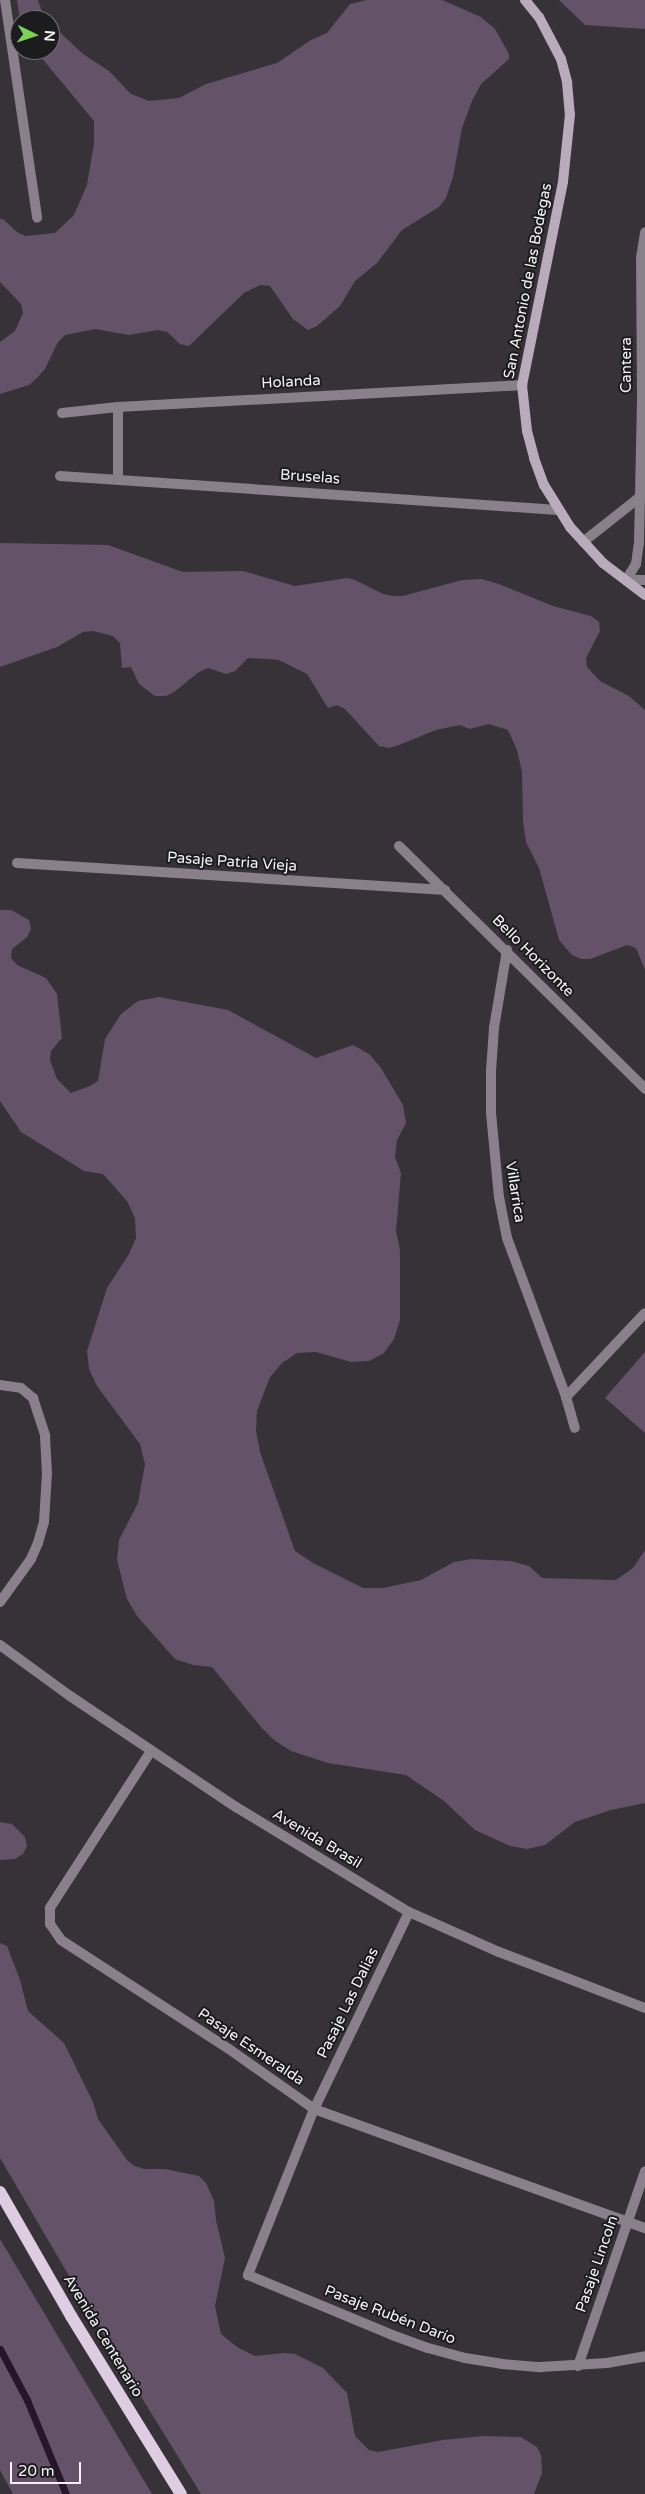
<!DOCTYPE html>
<meta charset="utf-8">
<style>
body{margin:0}
#map{position:relative;width:645px;height:2494px;overflow:hidden;background:#363237;font-family:"Varela Round",sans-serif}
div>[style]{position:absolute}
.green>*{inset:0;background:#645268}
.stream>*{height:7px;margin:-3.5px;padding:0 3.5px;transform-origin:3.5px;border-radius:3.5px;background:#261629}
.street>*{height:10px;margin:-5px;padding:0 5px;transform-origin:5px;border-radius:5px;background:#89808b}
.secondary>*{height:10px;margin:-5px;padding:0 5px;transform-origin:5px;border-radius:5px;background:#b9abbc}
.primary>*{height:12px;margin:-6px;padding:0 6px;transform-origin:6px;border-radius:6px;background:#decce2}
span{translate:-50% -50%;white-space:nowrap;text-align:center;line-height:1.15;-webkit-text-stroke:4px #1c1b1d;paint-order:stroke}
.street-label{font-size:15px;color:#f4f2f5}
.north{position:absolute;left:10px;top:10px;width:50px;height:50px;box-sizing:border-box;background:#1c1b1d;border:1px solid #727173;border-radius:50%;rotate:94deg;font-size:14px;font-weight:700;line-height:20px;text-align:center;color:#f4f2f5}
.north::after{content:'';display:block;margin:auto;width:18px;height:22px;background:#7bd156;clip-path:polygon(50% 0,100% 100%,50% 72%,0 100%)}
.scale{position:absolute;left:10px;top:2462px;width:71px;height:22px;box-sizing:border-box;border:2px solid #f4f2f5;border-top:0;padding-left:6px;font-size:15px;line-height:18px;white-space:nowrap;color:#f4f2f5;-webkit-text-stroke:4px #1c1b1d;paint-order:stroke}
</style>
<div id="map">
<div class="green">
<i style="clip-path:polygon(17px 0,38px 0,43px 15px,47px 20px,20px 20px)"></i>
<i style="clip-path:polygon(367px 0,442px 0,481px 17px,495px 29px,509px 54px,509px 59px,481px 84px,472px 101px,462px 128px,453px 177px,446px 198px,439px 207px,402px 230px,377px 263px,355px 281px,340px 306px,317px 326px,308px 330px,293px 319px,270px 286px,260px 285px,244px 293px,189px 346px,180px 344px,167px 332px,158px 330px,129px 335px,95px 329px,65px 335px,58px 342px,45px 369px,37px 378px,29px 385px,0 394px,0 342px,15px 331px,23px 313px,21px 304px,0 282px,0 219px,3px 219px,17px 232px,25px 236px,55px 233px,74px 215px,87px 185px,94px 143px,94px 121px,35px 50px,50px 50px,50px 23px,83px 54px,109px 71px,131px 94px,149px 101px,179px 98px,206px 84px,277px 63px,311px 40px,327px 33px,350px 4px)"></i>
<i style="clip-path:polygon(559px 0,645px 0,645px 29px,585px 25px)"></i>
<i style="clip-path:polygon(0 543px,108px 545px,183px 572px,243px 571px,295px 586px,347px 578px,355px 580px,383px 594px,393px 596px,403px 596px,462px 580px,481px 579px,499px 584px,553px 606px,591px 616px,599px 622px,600px 631px,586px 658px,587px 667px,600px 681px,629px 696px,645px 710px,645px 970px,636px 948px,627px 945px,590px 959px,581px 959px,572px 955px,559px 940px,539px 868px,526px 842px,523px 822px,522px 772px,517px 750px,508px 730px,489px 724px,469px 729px,460px 725px,436px 730px,399px 745px,389px 748px,379px 746px,345px 709px,337px 705px,328px 708px,307px 674px,279px 660px,269px 659px,248px 658px,235px 671px,226px 674px,208px 668px,199px 672px,174px 692px,166px 696px,155px 696px,139px 684px,131px 667px,122px 668px,120px 643px,113px 636px,93px 631px,83px 632px,57px 647px,0 667px)"></i>
<i style="clip-path:polygon(0 910px,11px 910px,29px 920px,31px 929px,27px 937px,12px 949px,11px 958px,17px 965px,46px 978px,57px 994px,62px 1038px,51px 1051px,50px 1060px,57px 1079px,71px 1093px,90px 1086px,98px 1081px,105px 1039px,121px 1014px,138px 1001px,159px 997px,228px 1010px,316px 1058px,353px 1045px,369px 1054px,381px 1068px,403px 1105px,406px 1123px,397px 1140px,395px 1157px,401px 1173px,396px 1231px,400px 1250px,400px 1320px,394px 1339px,384px 1353px,369px 1361px,351px 1362px,316px 1352px,297px 1353px,282px 1363px,270px 1377px,257px 1411px,256px 1431px,260px 1452px,295px 1551px,313px 1563px,363px 1588px,383px 1588px,421px 1580px,454px 1562px,472px 1559px,511px 1561px,529px 1566px,542px 1578px,616px 1580px,633px 1568px,645px 1550px,645px 1803px,611px 1810px,575px 1822px,545px 1845px,527px 1849px,510px 1846px,475px 1830px,444px 1801px,406px 1775px,328px 1763px,291px 1751px,274px 1740px,261px 1727px,212px 1667px,193px 1665px,175px 1659px,137px 1616px,127px 1599px,117px 1560px,119px 1540px,138px 1503px,145px 1464px,140px 1444px,97px 1386px,89px 1369px,87px 1351px,107px 1288px,129px 1254px,136px 1238px,135px 1218px,127px 1201px,103px 1174px,84px 1171px,21px 1132px,0 1101px)"></i>
<i style="clip-path:polygon(645px 1352px,645px 1433px,605px 1398px)"></i>
<i style="clip-path:polygon(0 1822px,12px 1824px,25px 1837px,27px 1846px,23px 1854px,15px 1859px,0 1860px)"></i>
<i style="clip-path:polygon(0 1943px,7px 1946px,20px 1980px,28px 2011px,64px 2043px,93px 2102px,98px 2119px,127px 2160px,134px 2166px,145px 2169px,165px 2169px,199px 2176px,206px 2183px,214px 2201px,216px 2220px,225px 2258px,215px 2306px,221px 2334px,237px 2347px,255px 2356px,284px 2353px,295px 2354px,323px 2368px,347px 2393px,355px 2436px,369px 2450px,378px 2452px,443px 2440px,483px 2436px,521px 2437px,537px 2447px,541px 2455px,542px 2473px,534px 2494px,201px 2494px,113px 2351px,0 2158px)"></i>
<i style="clip-path:polygon(0 2239px,152px 2494px,13px 2494px,0 2470px)"></i>
</div>
<div class="stream">
<i style="left:0;top:2349px;width:58px;rotate:62.1deg"></i>
<i style="left:27px;top:2400px;width:102px;rotate:67.5deg"></i>
</div>
<div class="street">
<i style="left:5px;top:0;width:220px;rotate:81.6deg"></i>
<i style="left:62px;top:413px;width:56px;rotate:-6.1deg"></i>
<i style="left:118px;top:407px;width:405px;rotate:-3.1deg"></i>
<i style="left:60px;top:476px;width:499px;rotate:3.9deg"></i>
<i style="left:118px;top:479px;width:72px;rotate:-90deg"></i>
<i style="left:583px;top:542px;width:73px;rotate:-38.3deg"></i>
<i style="left:626px;top:580px;width:19px;rotate:-58deg"></i>
<i style="left:636px;top:564px;width:21px;rotate:-82deg"></i>
<i style="left:639px;top:543px;width:149px;rotate:-88.8deg"></i>
<i style="left:642px;top:394px;width:136px;rotate:-90.4deg"></i>
<i style="left:641px;top:258px;width:26px;rotate:-81deg"></i>
<i style="left:626px;top:580px;width:19px"></i>
<i style="left:399px;top:846px;width:346px;rotate:44.6deg"></i>
<i style="left:17px;top:863px;width:429px;rotate:3.6deg"></i>
<i style="left:507px;top:950px;width:79px;rotate:99.5deg"></i>
<i style="left:494px;top:1028px;width:43px;rotate:94deg"></i>
<i style="left:491px;top:1071px;width:42px;rotate:90deg"></i>
<i style="left:491px;top:1113px;width:84px;rotate:84.6deg"></i>
<i style="left:499px;top:1197px;width:42px;rotate:79deg"></i>
<i style="left:507px;top:1238px;width:170px;rotate:69.6deg"></i>
<i style="left:566px;top:1397px;width:32px;rotate:74deg"></i>
<i style="left:0;top:1385px;width:21px;rotate:8deg"></i>
<i style="left:21px;top:1388px;width:16px;rotate:40deg"></i>
<i style="left:33px;top:1398px;width:40px;rotate:72deg"></i>
<i style="left:45px;top:1436px;width:37px;rotate:87deg"></i>
<i style="left:47px;top:1473px;width:49px;rotate:93.5deg"></i>
<i style="left:44px;top:1522px;width:22px;rotate:106deg"></i>
<i style="left:38px;top:1543px;width:17px;rotate:114deg"></i>
<i style="left:31px;top:1559px;width:53px;rotate:125.8deg"></i>
<i style="left:566px;top:1397px;width:115px;rotate:-46.8deg"></i>
<i style="left:0;top:1645px;width:87px;rotate:36.1deg"></i>
<i style="left:70px;top:1696px;width:200px;rotate:33.8deg"></i>
<i style="left:236px;top:1807px;width:202px;rotate:31.3deg"></i>
<i style="left:409px;top:1912px;width:98px;rotate:24deg"></i>
<i style="left:499px;top:1952px;width:156px;rotate:21deg"></i>
<i style="left:151px;top:1751px;width:187px;rotate:122.8deg"></i>
<i style="left:50px;top:1908px;width:16px;rotate:90deg"></i>
<i style="left:50px;top:1924px;width:19px;rotate:55deg"></i>
<i style="left:61px;top:1940px;width:200px;rotate:33deg"></i>
<i style="left:229px;top:2049px;width:104px;rotate:35.2deg"></i>
<i style="left:314px;top:2109px;width:352px;rotate:19.8deg"></i>
<i style="left:409px;top:1912px;width:219px;rotate:115.7deg"></i>
<i style="left:314px;top:2109px;width:179px;rotate:111.7deg"></i>
<i style="left:248px;top:2275px;width:156px;rotate:22.6deg"></i>
<i style="left:392px;top:2335px;width:38px;rotate:20deg"></i>
<i style="left:428px;top:2348px;width:38px;rotate:15deg"></i>
<i style="left:465px;top:2358px;width:37px;rotate:9deg"></i>
<i style="left:502px;top:2364px;width:38px;rotate:5deg"></i>
<i style="left:540px;top:2367px;width:67px;rotate:-3.4deg"></i>
<i style="left:607px;top:2363px;width:39px;rotate:-10deg"></i>
<i style="left:578px;top:2366px;width:206px;rotate:-71deg"></i>
</div>
<div class="secondary">
<i style="left:525px;top:0;width:22px;rotate:51deg"></i>
<i style="left:539px;top:17px;width:47px;rotate:62.4deg"></i>
<i style="left:561px;top:59px;width:24px;rotate:75deg"></i>
<i style="left:567px;top:82px;width:32px;rotate:85deg"></i>
<i style="left:570px;top:114px;width:68px;rotate:95.9deg"></i>
<i style="left:563px;top:182px;width:207px;rotate:101.4deg"></i>
<i style="left:522px;top:385px;width:46px;rotate:83.8deg"></i>
<i style="left:527px;top:431px;width:28px;rotate:75deg"></i>
<i style="left:534px;top:458px;width:29px;rotate:70deg"></i>
<i style="left:544px;top:485px;width:49px;rotate:58.2deg"></i>
<i style="left:570px;top:527px;width:49px;rotate:47.5deg"></i>
<i style="left:603px;top:563px;width:53px;rotate:37.3deg"></i>
</div>
<div class="primary">
<i style="left:0;top:2192px;width:143px;rotate:60.2deg"></i>
<i style="left:71px;top:2316px;width:209px;rotate:58.3deg"></i>
</div>
<div class="street-label">
<span style="left:528px;top:281px;rotate:-79deg">San Antonio de las Bodegas</span>
<span style="left:627px;top:365px;rotate:-90deg">Cantera</span>
<span style="left:291px;top:382px;rotate:-3deg">Holanda</span>
<span style="left:310px;top:477px;rotate:4deg">Bruselas</span>
<span style="left:232px;top:862px;rotate:4deg">Pasaje Patria Vieja</span>
<span style="left:533px;top:956px;rotate:45deg">Bello Horizonte</span>
<span style="left:515px;top:1192px;rotate:81deg">Villarrica</span>
<span style="left:317px;top:1839px;rotate:31deg">Avenida Brasil</span>
<span style="left:348px;top:2003px;rotate:-64deg">Pasaje Las Dalias</span>
<span style="left:251px;top:2047px;rotate:34deg">Pasaje Esmeralda</span>
<span style="left:597px;top:2264px;rotate:-71deg">Pasaje Lincoln</span>
<span style="left:390px;top:2315px;rotate:21deg">Pasaje Rubén Darío</span>
<span style="left:103px;top:2336px;rotate:59deg">Avenida Centenario</span>
</div>
<div class="north">N</div>
<div class="scale">20 m</div>
</div>
